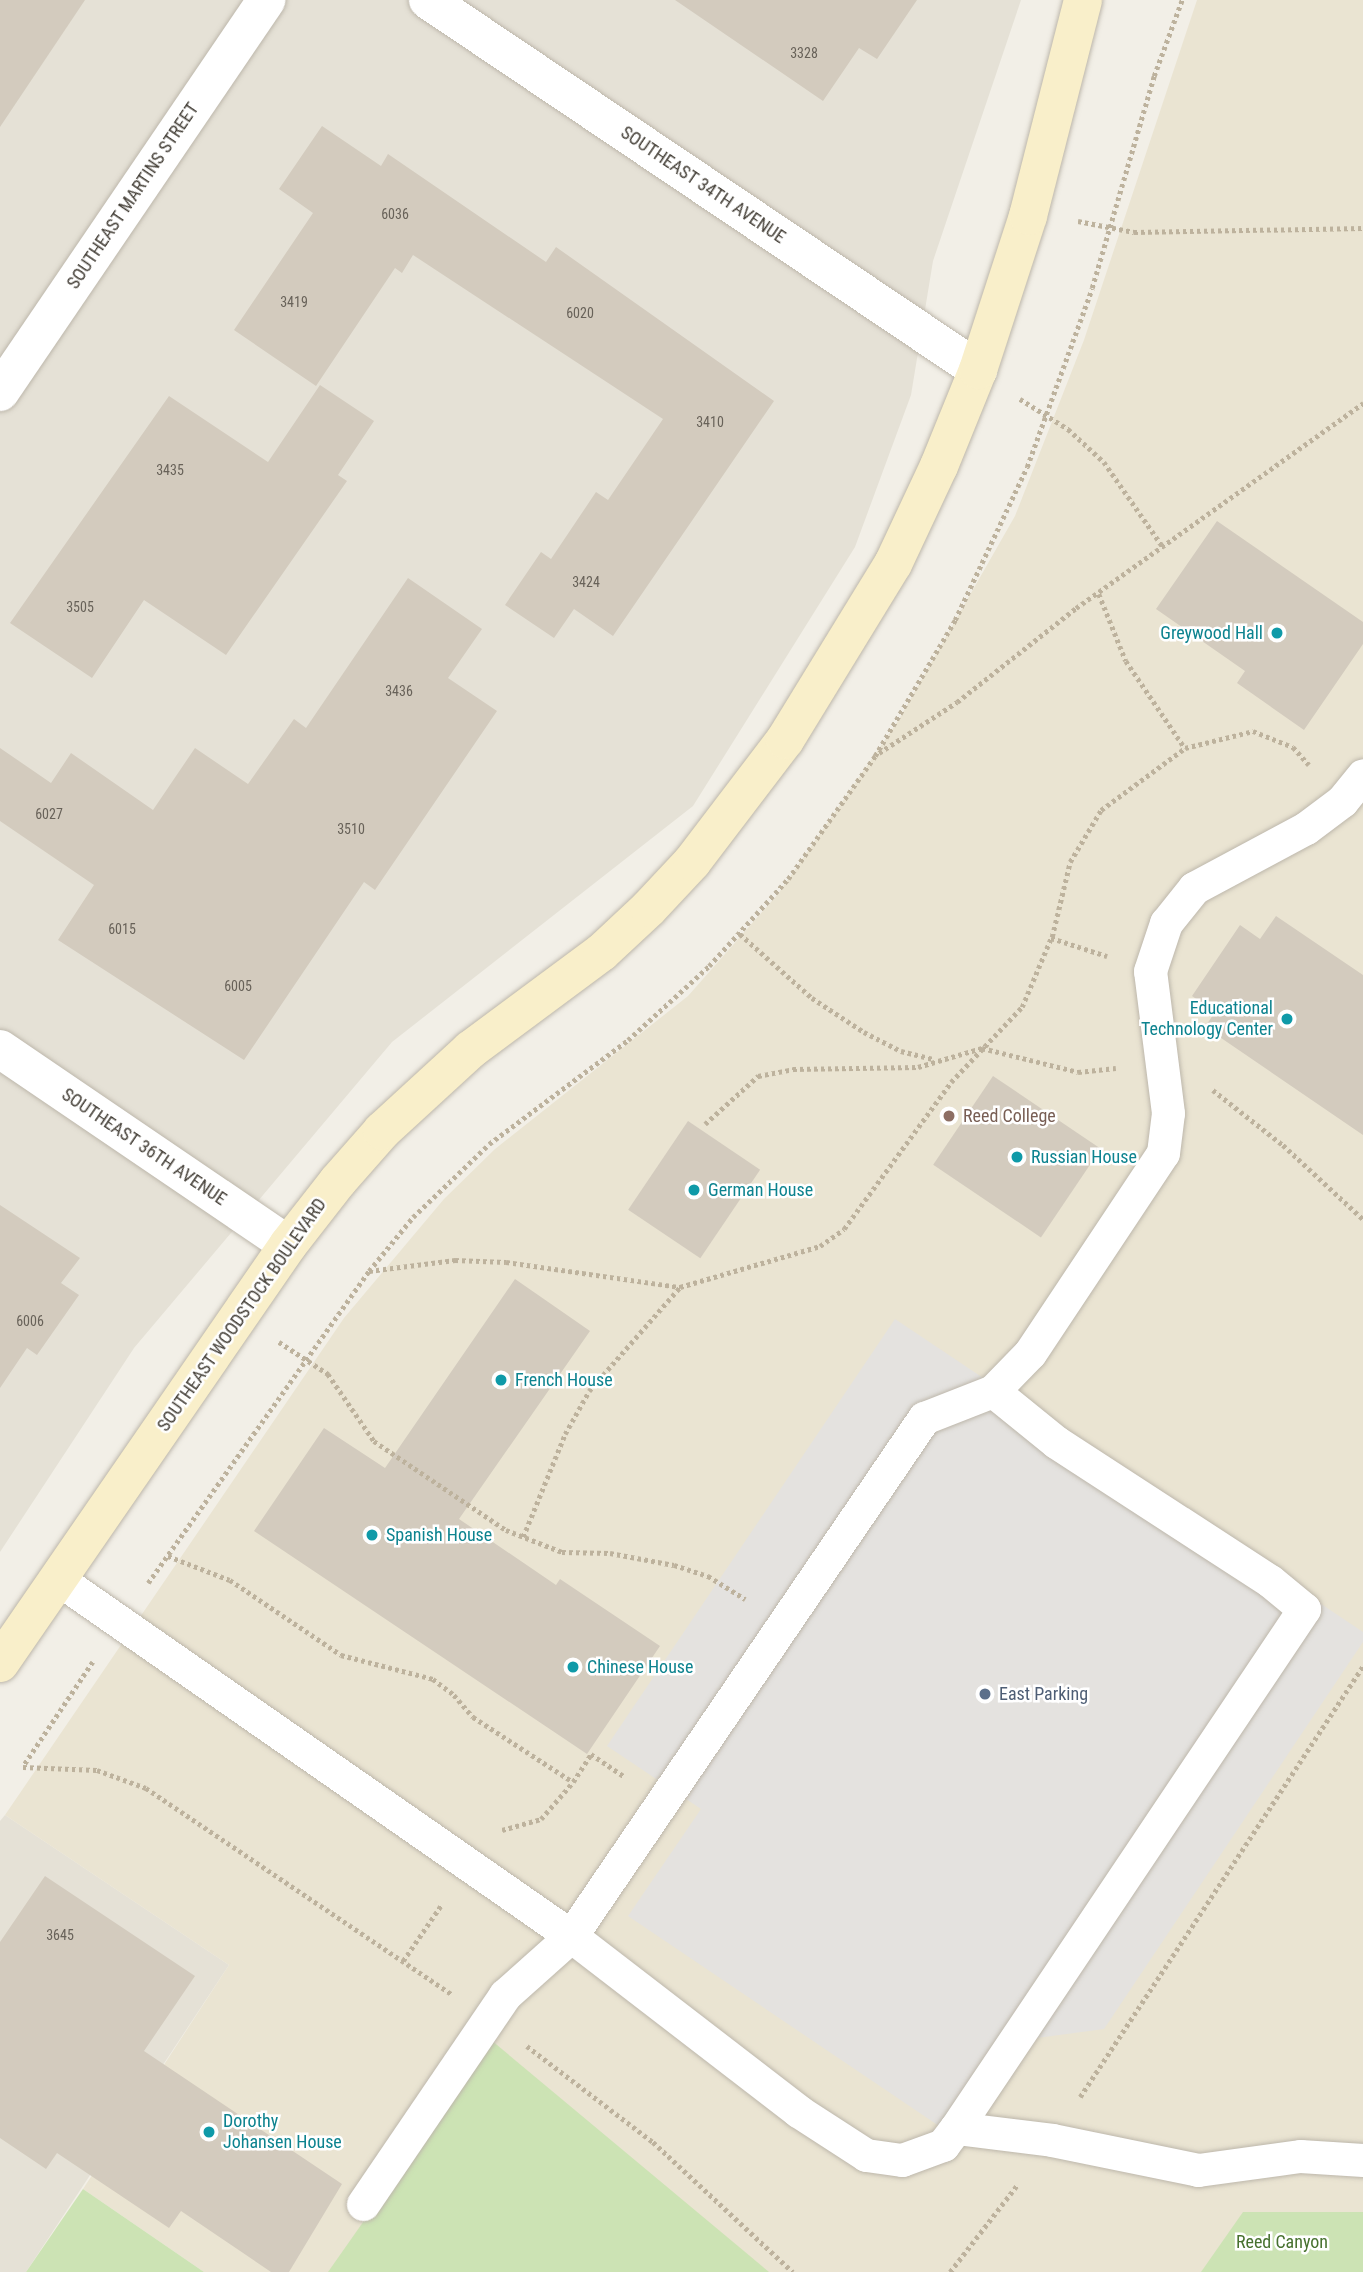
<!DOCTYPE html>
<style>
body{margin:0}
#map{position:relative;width:1363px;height:2272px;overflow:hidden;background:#f2efe7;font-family:"Roboto Condensed",sans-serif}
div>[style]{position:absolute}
.residential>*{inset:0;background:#e5e1d6}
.education>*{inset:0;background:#eae4d2}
.green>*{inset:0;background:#cce3b4}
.parking>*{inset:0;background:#e4e2df}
.building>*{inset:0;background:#d3cbbe;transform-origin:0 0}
.path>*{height:4.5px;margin-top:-2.25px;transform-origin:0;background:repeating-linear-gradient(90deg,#bdb29d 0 3.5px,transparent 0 7px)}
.roads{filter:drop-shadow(0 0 2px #bdb7ab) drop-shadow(0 0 2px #bdb7ab)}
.service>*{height:33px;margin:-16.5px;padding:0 16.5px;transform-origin:16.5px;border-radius:16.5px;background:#fff}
.minor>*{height:38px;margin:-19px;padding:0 19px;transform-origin:19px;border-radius:19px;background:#fff}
.secondary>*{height:38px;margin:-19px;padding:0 19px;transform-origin:19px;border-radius:19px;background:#f9efca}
.dots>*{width:19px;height:19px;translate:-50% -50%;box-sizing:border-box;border:4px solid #fff;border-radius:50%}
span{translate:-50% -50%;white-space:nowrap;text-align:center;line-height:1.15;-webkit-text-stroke:5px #fff;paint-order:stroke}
.number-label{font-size:14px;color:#686259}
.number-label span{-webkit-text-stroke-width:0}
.street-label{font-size:18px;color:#443f37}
.culture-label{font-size:18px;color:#0d838f}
.right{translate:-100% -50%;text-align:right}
.left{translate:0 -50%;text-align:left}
.education-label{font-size:18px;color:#785e54}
.service-label{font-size:18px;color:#4e5e75}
.park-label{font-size:18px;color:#47712f}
</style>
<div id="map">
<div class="residential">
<i style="clip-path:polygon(0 0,1021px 0,933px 261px,911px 395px,855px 547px,693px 806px,392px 1042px,134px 1348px,0 1552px)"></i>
<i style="clip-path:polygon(5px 1815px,229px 1965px,26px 2272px,0 2272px,0 1821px)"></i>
</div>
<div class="education">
<i style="clip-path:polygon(1197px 0,1363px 0,1363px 2272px,204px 2272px,83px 2189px,229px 1965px,5px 1815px,344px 1318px,444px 1199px,495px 1149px,688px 996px,778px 894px,898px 721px,1015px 516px,1084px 340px)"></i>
</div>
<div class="green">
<i style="clip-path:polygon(491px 2040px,769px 2272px,328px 2272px)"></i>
<i style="clip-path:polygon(83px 2189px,204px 2272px,26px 2272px)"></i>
<i style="clip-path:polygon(1243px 2212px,1363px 2212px,1363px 2272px,1201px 2272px)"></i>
</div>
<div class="parking">
<i style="clip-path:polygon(895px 1319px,1363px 1632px,1363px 1642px,1104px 2029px,1022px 2040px,942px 2128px,628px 1916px,701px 1809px,607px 1746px)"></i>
</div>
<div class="building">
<i style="clip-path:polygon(0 0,85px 0,0 127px)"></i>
<i style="clip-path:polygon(675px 0,917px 0,877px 59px,859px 48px,823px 101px)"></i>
<i style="clip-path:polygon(322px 126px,381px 166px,388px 154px,546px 262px,556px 247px,774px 401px,613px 636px,574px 609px,554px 638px,505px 605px,541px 552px,551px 559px,596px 492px,608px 500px,663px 419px,413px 255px,402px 273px,395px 268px,316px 386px,234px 330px,313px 213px,279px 189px)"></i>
<i style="clip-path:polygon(320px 385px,374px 421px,338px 475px,347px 481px,226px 655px,144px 600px,92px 678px,10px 623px,169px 396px,268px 462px)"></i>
<i style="clip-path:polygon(1217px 521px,1363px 622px,1363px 644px,1304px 730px,1237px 683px,1245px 671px,1156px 609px)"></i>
<i style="clip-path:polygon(408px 578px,482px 629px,448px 678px,497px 711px,375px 890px,364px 882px,244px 1060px,58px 940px,94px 885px,0 821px,0 748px,51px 783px,71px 753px,153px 810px,195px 748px,248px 784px,294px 719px,306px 728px)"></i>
<i style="clip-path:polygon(1276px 916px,1363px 975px,1363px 1135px,1205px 1027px,1215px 1012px,1192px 996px,1240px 925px,1260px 939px)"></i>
<i style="left:993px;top:1076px;width:130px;height:107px;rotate:34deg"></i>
<i style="left:688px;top:1121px;width:87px;height:107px;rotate:34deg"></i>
<i style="clip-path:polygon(0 1205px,80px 1258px,61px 1283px,79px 1295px,37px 1355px,27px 1348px,0 1388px)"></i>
<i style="clip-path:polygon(515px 1279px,590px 1331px,459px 1519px,556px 1585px,560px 1579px,660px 1646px,587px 1754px,254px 1531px,324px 1428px,385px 1468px)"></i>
<i style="clip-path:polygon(45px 1876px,195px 1976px,144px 2051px,342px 2184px,289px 2272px,271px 2272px,181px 2211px,169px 2228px,57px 2153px,46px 2169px,0 2138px,0 1942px)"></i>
</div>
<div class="path">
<i style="left:1078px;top:221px;width:57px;rotate:11.1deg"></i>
<i style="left:1134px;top:232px;width:229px;rotate:-1deg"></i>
<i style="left:1020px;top:399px;width:57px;rotate:32deg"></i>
<i style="left:1068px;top:429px;width:49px;rotate:42.5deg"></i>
<i style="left:1104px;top:462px;width:103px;rotate:55.2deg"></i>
<i style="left:1099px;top:594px;width:72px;rotate:68.1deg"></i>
<i style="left:1126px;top:661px;width:105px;rotate:55.9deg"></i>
<i style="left:879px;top:753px;width:93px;rotate:-33.2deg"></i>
<i style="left:957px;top:702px;width:152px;rotate:-38.3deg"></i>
<i style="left:1076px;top:608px;width:353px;rotate:-35.5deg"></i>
<i style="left:740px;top:934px;width:96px;rotate:41.6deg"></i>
<i style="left:812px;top:998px;width:62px;rotate:33.2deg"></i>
<i style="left:864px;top:1032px;width:42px;rotate:27.2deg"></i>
<i style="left:901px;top:1051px;width:33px;rotate:14deg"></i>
<i style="left:1052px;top:937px;width:77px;rotate:-76.5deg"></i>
<i style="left:1070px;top:862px;width:61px;rotate:-59.2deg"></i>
<i style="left:1101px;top:810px;width:104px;rotate:-36.4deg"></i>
<i style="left:1185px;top:748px;width:70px;rotate:-14deg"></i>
<i style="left:1253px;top:731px;width:43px;rotate:21.8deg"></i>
<i style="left:1293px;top:747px;width:24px;rotate:48deg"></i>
<i style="left:1213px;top:1090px;width:89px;rotate:38.2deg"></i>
<i style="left:1283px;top:1145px;width:109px;rotate:42.8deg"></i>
<i style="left:705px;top:1124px;width:72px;rotate:-42.2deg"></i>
<i style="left:758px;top:1076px;width:36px;rotate:-11deg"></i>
<i style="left:793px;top:1069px;width:125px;rotate:-0.9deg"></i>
<i style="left:918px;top:1067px;width:67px;rotate:-16.5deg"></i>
<i style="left:982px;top:1048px;width:99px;rotate:14deg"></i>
<i style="left:1078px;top:1072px;width:38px;rotate:-6deg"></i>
<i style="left:369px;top:1271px;width:87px;rotate:-7.3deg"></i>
<i style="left:455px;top:1260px;width:51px;rotate:2.2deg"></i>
<i style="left:506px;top:1262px;width:176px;rotate:8.2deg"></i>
<i style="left:680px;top:1287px;width:146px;rotate:-16.3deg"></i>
<i style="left:820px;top:1246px;width:29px;rotate:-35deg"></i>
<i style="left:844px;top:1229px;width:182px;rotate:-53.9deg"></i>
<i style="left:951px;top:1082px;width:103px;rotate:-46.6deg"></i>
<i style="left:1022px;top:1007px;width:75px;rotate:-67.2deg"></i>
<i style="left:1051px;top:938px;width:59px;rotate:17.8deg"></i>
<i style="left:279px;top:1342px;width:59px;rotate:33.1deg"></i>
<i style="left:328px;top:1374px;width:81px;rotate:55.5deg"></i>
<i style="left:374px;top:1441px;width:159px;rotate:34deg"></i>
<i style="left:506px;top:1530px;width:60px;rotate:21.4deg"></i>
<i style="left:562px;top:1552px;width:48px;rotate:1.2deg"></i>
<i style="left:610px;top:1553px;width:65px;rotate:10.6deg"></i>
<i style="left:674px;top:1565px;width:36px;rotate:18deg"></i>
<i style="left:708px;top:1576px;width:44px;rotate:31.9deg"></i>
<i style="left:523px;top:1537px;width:111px;rotate:-67.8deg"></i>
<i style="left:565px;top:1434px;width:49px;rotate:-60.8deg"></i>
<i style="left:589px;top:1391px;width:138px;rotate:-48.8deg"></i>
<i style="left:168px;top:1556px;width:66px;rotate:21.2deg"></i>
<i style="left:230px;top:1580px;width:134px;rotate:34deg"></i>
<i style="left:341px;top:1655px;width:95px;rotate:14.6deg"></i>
<i style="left:433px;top:1679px;width:26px;rotate:37deg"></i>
<i style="left:454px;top:1695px;width:29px;rotate:49deg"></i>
<i style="left:473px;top:1717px;width:119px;rotate:33deg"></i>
<i style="left:573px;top:1782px;width:33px;rotate:-57deg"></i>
<i style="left:591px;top:1754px;width:41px;rotate:34.1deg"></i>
<i style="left:148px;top:1583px;width:382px;rotate:-54.7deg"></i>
<i style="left:369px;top:1271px;width:70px;rotate:-50.8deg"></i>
<i style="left:413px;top:1217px;width:105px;rotate:-43.8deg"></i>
<i style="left:489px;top:1144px;width:174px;rotate:-36.8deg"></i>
<i style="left:628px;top:1040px;width:110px;rotate:-42.4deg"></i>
<i style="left:709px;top:966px;width:118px;rotate:-47.8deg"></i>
<i style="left:788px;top:879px;width:151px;rotate:-54.7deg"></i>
<i style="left:875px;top:756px;width:158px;rotate:-59.5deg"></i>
<i style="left:955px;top:620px;width:169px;rotate:-64.8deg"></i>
<i style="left:1027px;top:467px;width:190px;rotate:-70deg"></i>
<i style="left:1092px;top:288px;width:221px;rotate:-73.7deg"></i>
<i style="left:1154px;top:76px;width:81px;rotate:-69.8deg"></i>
<i style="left:93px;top:1662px;width:126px;rotate:123.7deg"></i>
<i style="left:23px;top:1767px;width:74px;rotate:2.3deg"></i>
<i style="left:97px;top:1770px;width:52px;rotate:20.2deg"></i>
<i style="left:146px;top:1788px;width:368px;rotate:34deg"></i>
<i style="left:502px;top:1830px;width:41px;rotate:-15.8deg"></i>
<i style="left:541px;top:1819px;width:49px;rotate:-49.1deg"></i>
<i style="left:403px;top:1961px;width:69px;rotate:-55.6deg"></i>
<i style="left:527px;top:2046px;width:158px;rotate:37.3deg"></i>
<i style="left:653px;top:2142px;width:191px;rotate:42.9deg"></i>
<i style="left:1080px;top:2097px;width:516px;rotate:-56.71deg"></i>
<i style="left:950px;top:2272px;width:111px;rotate:-52.3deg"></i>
</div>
<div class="roads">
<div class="service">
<i style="left:58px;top:1579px;width:625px;rotate:34.83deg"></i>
<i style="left:571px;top:1936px;width:287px;rotate:37.6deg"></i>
<i style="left:798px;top:2111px;width:81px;rotate:32.9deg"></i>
<i style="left:866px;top:2155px;width:36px;rotate:8deg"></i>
<i style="left:902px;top:2160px;width:44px;rotate:-20.1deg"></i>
<i style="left:943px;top:2145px;width:21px;rotate:-53deg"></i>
<i style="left:956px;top:2128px;width:97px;rotate:7.1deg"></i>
<i style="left:1052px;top:2140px;width:149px;rotate:11.6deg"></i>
<i style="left:1198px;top:2170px;width:103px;rotate:-7.8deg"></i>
<i style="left:1300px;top:2156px;width:63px;rotate:3.6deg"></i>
<i style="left:956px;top:2128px;width:625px;rotate:-56.16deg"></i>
<i style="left:1304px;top:1609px;width:44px;rotate:-140.5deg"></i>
<i style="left:1270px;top:1581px;width:255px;rotate:-147deg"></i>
<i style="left:1056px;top:1442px;width:81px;rotate:-141deg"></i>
<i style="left:363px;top:2204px;width:253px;rotate:-55.8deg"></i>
<i style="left:505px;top:1995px;width:89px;rotate:-41.8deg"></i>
<i style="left:571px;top:1936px;width:627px;rotate:-55.73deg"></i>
<i style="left:924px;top:1418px;width:74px;rotate:-21.4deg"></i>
<i style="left:993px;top:1391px;width:53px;rotate:-45.8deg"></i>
<i style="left:1030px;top:1353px;width:240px;rotate:-56.4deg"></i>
<i style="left:1163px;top:1153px;width:40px;rotate:-82.9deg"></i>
<i style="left:1168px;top:1113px;width:143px;rotate:-97.2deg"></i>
<i style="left:1150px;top:971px;width:51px;rotate:-71.6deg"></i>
<i style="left:1166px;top:923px;width:45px;rotate:-51.3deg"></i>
<i style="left:1194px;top:888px;width:127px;rotate:-28.2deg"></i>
<i style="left:1306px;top:828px;width:45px;rotate:-36.9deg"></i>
<i style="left:1342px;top:801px;width:33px;rotate:-51deg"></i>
</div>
<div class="minor">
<i style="left:428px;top:0;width:663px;rotate:33.93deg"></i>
<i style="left:0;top:392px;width:474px;rotate:-55.8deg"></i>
<i style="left:0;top:1049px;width:348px;rotate:34.2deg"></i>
</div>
<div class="secondary">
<i style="left:0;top:1663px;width:508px;rotate:-55.43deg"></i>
<i style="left:288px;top:1245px;width:81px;rotate:-52deg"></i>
<i style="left:338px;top:1181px;width:67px;rotate:-48.7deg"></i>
<i style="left:382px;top:1131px;width:120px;rotate:-42.6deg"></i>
<i style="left:470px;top:1050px;width:164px;rotate:-36.6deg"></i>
<i style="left:602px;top:952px;width:64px;rotate:-43.1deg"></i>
<i style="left:649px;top:908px;width:63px;rotate:-46.9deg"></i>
<i style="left:692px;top:862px;width:153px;rotate:-52.7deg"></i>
<i style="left:785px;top:740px;width:206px;rotate:-58.5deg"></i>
<i style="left:893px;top:564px;width:108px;rotate:-64.9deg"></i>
<i style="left:939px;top:466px;width:104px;rotate:-67.9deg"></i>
<i style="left:978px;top:370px;width:162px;rotate:-72deg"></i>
<i style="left:1028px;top:216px;width:223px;rotate:-75.7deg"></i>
</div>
</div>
<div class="dots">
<i style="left:1277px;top:633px;background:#0f9aa8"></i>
<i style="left:1287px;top:1019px;background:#0f9aa8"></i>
<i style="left:949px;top:1116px;background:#8d6e63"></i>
<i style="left:1017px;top:1157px;background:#0f9aa8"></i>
<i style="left:694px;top:1190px;background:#0f9aa8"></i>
<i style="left:501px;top:1380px;background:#0f9aa8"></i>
<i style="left:372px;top:1535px;background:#0f9aa8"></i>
<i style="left:573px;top:1667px;background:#0f9aa8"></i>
<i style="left:985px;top:1694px;background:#5c6f8a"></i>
<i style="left:209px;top:2132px;background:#0f9aa8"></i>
</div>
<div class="number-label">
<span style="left:804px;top:53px">3328</span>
<span style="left:395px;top:214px">6036</span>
<span style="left:294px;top:302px">3419</span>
<span style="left:580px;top:313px">6020</span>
<span style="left:710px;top:422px">3410</span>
<span style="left:170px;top:470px">3435</span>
<span style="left:586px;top:582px">3424</span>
<span style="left:80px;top:607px">3505</span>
<span style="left:399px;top:691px">3436</span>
<span style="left:49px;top:814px">6027</span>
<span style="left:351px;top:829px">3510</span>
<span style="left:122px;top:929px">6015</span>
<span style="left:238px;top:986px">6005</span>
<span style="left:30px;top:1321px">6006</span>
<span style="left:60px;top:1935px">3645</span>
</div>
<div class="street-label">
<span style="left:703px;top:185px;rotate:34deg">SOUTHEAST 34TH AVENUE</span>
<span style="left:133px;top:196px;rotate:-56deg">SOUTHEAST MARTINS STREET</span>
<span style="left:144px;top:1147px;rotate:34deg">SOUTHEAST 36TH AVENUE</span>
<span style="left:242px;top:1315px;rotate:-55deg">SOUTHEAST WOODSTOCK BOULEVARD</span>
</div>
<div class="culture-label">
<span class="right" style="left:1263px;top:633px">Greywood Hall</span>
<span class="right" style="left:1273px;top:1019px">Educational<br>Technology Center</span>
<span class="left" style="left:1031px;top:1157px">Russian House</span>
<span class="left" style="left:708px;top:1190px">German House</span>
<span class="left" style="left:515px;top:1380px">French House</span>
<span class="left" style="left:386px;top:1535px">Spanish House</span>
<span class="left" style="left:587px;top:1667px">Chinese House</span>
<span class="left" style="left:223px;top:2132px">Dorothy<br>Johansen House</span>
</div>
<div class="education-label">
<span class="left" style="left:963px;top:1116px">Reed College</span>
</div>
<div class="service-label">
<span class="left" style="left:999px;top:1694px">East Parking</span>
</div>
<div class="park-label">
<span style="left:1282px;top:2242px">Reed Canyon</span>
</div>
</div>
